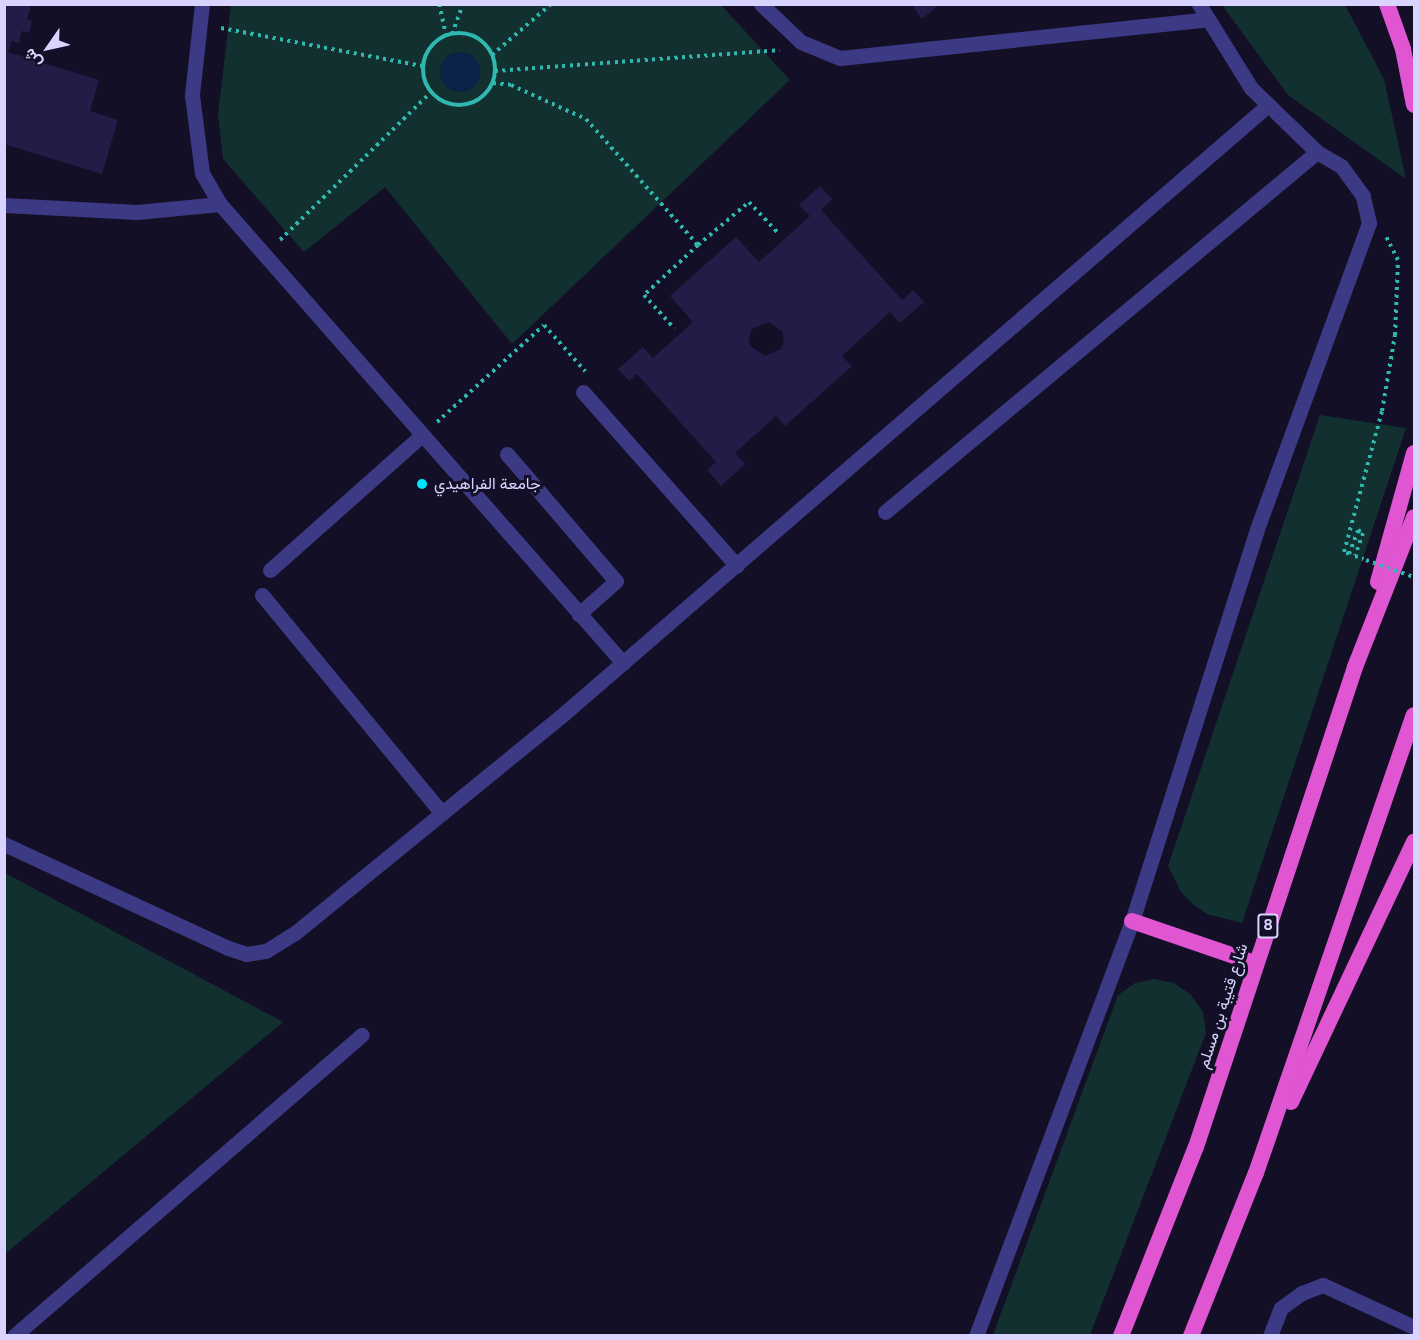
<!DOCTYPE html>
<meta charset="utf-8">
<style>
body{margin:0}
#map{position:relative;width:1419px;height:1340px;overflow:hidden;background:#130f26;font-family:Figtree,Vazirmatn,sans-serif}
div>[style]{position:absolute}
.green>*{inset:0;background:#12302f}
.water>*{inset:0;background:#0c2248}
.round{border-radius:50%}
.building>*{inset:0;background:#241b47}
.path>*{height:4px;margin-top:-2px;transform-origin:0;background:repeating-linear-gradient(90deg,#2fb8b0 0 3px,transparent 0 7.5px)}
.path>.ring{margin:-2px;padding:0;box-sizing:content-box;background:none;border:4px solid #2fb8b0;border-radius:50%}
.service>*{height:15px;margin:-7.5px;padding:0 7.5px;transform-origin:7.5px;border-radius:7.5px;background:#3d3a85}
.minor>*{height:15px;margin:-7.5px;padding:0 7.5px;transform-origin:7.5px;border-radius:7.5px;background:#3d3a85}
.trunk>*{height:16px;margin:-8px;padding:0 8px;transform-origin:8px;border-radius:8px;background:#e055d1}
.path-bridge>*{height:4px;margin-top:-2px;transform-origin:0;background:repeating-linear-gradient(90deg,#2fb8b0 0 3px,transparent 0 7.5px)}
.dots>*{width:16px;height:16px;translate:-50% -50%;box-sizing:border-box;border:3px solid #130f26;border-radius:50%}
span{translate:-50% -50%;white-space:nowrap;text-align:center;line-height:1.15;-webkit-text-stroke:6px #130f26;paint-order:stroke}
.shield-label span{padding:2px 4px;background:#130f26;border:2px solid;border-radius:4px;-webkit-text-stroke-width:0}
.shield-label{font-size:15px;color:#d9d4ff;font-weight:700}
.poi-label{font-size:16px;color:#d9d4ff}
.left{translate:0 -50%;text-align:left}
.street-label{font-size:16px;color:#d9d4ff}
.frame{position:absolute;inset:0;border:6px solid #d9d4ff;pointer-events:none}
.north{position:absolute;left:18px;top:18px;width:60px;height:60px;-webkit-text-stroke:4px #130f26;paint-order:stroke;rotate:236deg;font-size:16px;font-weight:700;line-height:24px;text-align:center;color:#d9d4ff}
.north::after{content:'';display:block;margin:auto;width:21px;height:27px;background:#d9d4ff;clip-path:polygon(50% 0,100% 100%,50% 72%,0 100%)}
</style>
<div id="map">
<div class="green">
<i style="clip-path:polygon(231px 5px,721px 5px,790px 80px,512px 344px,385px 187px,304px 252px,223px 159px,218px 114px)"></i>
<i style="clip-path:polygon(1222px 5px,1345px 5px,1384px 79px,1406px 179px,1288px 95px)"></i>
<i style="clip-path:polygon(1320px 415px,1406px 428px,1242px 923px,1207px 914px,1194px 905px,1181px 892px,1168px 866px)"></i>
<i style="clip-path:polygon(5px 873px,283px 1022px,5px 1254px)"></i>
<i style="clip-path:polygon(1154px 979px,1174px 983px,1191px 995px,1203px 1012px,1206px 1033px,1090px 1335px,993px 1335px,1118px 995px,1135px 983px)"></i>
</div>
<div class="water">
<i class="round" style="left:440px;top:52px;width:40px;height:40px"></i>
</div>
<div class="building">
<i style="clip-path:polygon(4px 4px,31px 6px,27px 19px,32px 21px,29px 33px,22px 31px,19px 43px,12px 41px,8px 52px,99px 80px,90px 111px,118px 120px,102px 174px,4px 144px)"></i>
<i style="clip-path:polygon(911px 4px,940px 4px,922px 19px)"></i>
<i style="clip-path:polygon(evenodd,820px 186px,832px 199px,821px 210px,902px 300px,913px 290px,924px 302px,900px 323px,890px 312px,842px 356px,852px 366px,785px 426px,776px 416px,735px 453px,745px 464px,721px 486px,707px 470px,716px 462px,637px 374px,629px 381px,618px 369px,643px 347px,653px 358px,693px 322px,670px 296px,736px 237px,759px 262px,810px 216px,799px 205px,820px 186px,768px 322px,782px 331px,784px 341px,781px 349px,765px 356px,750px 346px,749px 337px,752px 329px,768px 322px)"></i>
</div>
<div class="path">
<i style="left:439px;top:4px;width:32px;rotate:77deg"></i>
<i style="left:221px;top:28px;width:206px;rotate:10.7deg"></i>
<i class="ring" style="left:423px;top:33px;width:68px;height:68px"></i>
<i style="left:452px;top:34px;width:32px;rotate:-70deg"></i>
<i style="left:492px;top:55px;width:78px;rotate:-40.8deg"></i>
<i style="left:495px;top:71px;width:285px;rotate:-4.2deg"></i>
<i style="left:493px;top:83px;width:18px;rotate:6deg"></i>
<i style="left:511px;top:85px;width:82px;rotate:24.4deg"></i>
<i style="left:586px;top:119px;width:169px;rotate:48.4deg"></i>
<i style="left:698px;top:245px;width:74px;rotate:137.2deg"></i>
<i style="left:644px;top:295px;width:45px;rotate:47.7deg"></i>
<i style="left:280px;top:240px;width:211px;rotate:-44.4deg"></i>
<i style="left:698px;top:245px;width:67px;rotate:-40.1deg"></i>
<i style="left:749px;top:202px;width:42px;rotate:46.9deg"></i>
<i style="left:437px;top:422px;width:144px;rotate:-42.2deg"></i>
<i style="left:544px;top:325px;width:62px;rotate:48.3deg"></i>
<i style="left:1349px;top:554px;width:5px;rotate:-158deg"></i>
<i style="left:1344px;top:552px;width:146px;rotate:-74.9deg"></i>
<i style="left:1382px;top:411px;width:77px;rotate:-80.3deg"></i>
<i style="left:1395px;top:335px;width:75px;rotate:-87.7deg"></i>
<i style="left:1398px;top:260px;width:28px;rotate:-117deg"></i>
<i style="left:1349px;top:554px;width:26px;rotate:-69deg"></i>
<i style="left:1358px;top:530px;width:6px;rotate:31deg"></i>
<i style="left:1363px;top:533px;width:24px;rotate:109deg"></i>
<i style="left:1355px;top:556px;width:9px;rotate:18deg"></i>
</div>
<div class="service">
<i style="left:202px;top:4px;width:92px;rotate:96.3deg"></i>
<i style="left:192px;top:95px;width:79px;rotate:82.7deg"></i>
<i style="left:202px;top:173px;width:36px;rotate:60deg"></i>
<i style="left:220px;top:204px;width:611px;rotate:48.72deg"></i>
<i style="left:761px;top:4px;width:55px;rotate:43.5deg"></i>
<i style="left:801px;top:42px;width:42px;rotate:22.3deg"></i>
<i style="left:840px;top:58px;width:370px;rotate:-6deg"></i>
<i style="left:4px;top:205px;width:133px;rotate:3deg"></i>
<i style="left:137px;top:212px;width:83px;rotate:-5.5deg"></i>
<i style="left:583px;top:392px;width:232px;rotate:48.5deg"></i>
<i style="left:507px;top:454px;width:167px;rotate:49.4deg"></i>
<i style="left:616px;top:581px;width:50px;rotate:138.3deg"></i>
<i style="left:885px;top:512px;width:562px;rotate:-39.81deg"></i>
<i style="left:270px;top:570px;width:203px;rotate:-41.6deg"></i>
<i style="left:262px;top:595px;width:283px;rotate:50.5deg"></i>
<i style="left:4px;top:844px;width:247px;rotate:24.9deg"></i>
<i style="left:228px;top:948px;width:19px;rotate:18deg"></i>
<i style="left:246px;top:954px;width:20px;rotate:-9deg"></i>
<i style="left:266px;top:951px;width:34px;rotate:-32deg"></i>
<i style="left:295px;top:933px;width:342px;rotate:-39.2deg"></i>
<i style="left:560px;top:717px;width:936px;rotate:-40.84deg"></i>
<i style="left:1132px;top:921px;width:411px;rotate:-72.3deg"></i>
<i style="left:1257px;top:529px;width:326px;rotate:-69.9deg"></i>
<i style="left:1369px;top:223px;width:28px;rotate:-103deg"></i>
<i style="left:1363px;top:196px;width:37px;rotate:-126deg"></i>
<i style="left:1341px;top:166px;width:28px;rotate:-150deg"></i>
<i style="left:1317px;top:152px;width:92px;rotate:-135.9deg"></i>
<i style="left:1251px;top:88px;width:99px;rotate:-121.8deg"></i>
<i style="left:14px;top:1336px;width:460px;rotate:-40.9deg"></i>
</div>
<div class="minor">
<i style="left:976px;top:1336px;width:443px;rotate:-69.4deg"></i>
<i style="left:1270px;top:1336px;width:30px;rotate:-69deg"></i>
<i style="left:1281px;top:1308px;width:26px;rotate:-36deg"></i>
<i style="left:1302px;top:1293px;width:22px;rotate:-21deg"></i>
<i style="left:1323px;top:1285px;width:100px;rotate:24.8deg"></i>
</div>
<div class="trunk">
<i style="left:1387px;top:4px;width:48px;rotate:70.4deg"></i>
<i style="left:1403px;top:49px;width:57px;rotate:78.9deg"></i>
<i style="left:1378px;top:582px;width:134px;rotate:-74.4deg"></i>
<i style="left:1132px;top:921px;width:130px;rotate:18.9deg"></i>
<i style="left:1291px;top:1102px;width:288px;rotate:-64.7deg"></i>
<i style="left:1121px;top:1336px;width:203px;rotate:-68.4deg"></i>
<i style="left:1196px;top:1147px;width:506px;rotate:-71.67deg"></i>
<i style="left:1355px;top:667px;width:161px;rotate:-68.5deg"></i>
<i style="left:1191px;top:1336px;width:175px;rotate:-68.3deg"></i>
<i style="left:1256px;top:1173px;width:484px;rotate:-71deg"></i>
</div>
<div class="path-bridge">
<i style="left:1366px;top:560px;width:51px;rotate:19.5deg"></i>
</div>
<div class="dots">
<i style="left:422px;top:484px;background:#00e5ff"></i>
</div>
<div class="shield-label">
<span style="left:1268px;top:926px">8</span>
</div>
<div class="poi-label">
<span class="left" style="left:434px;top:484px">جامعة الفراهيدي</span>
</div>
<div class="street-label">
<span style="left:1223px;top:1006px;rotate:-72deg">شارع قتيبة بن مسلم</span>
</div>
<div class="frame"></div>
<div class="north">ش</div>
</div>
